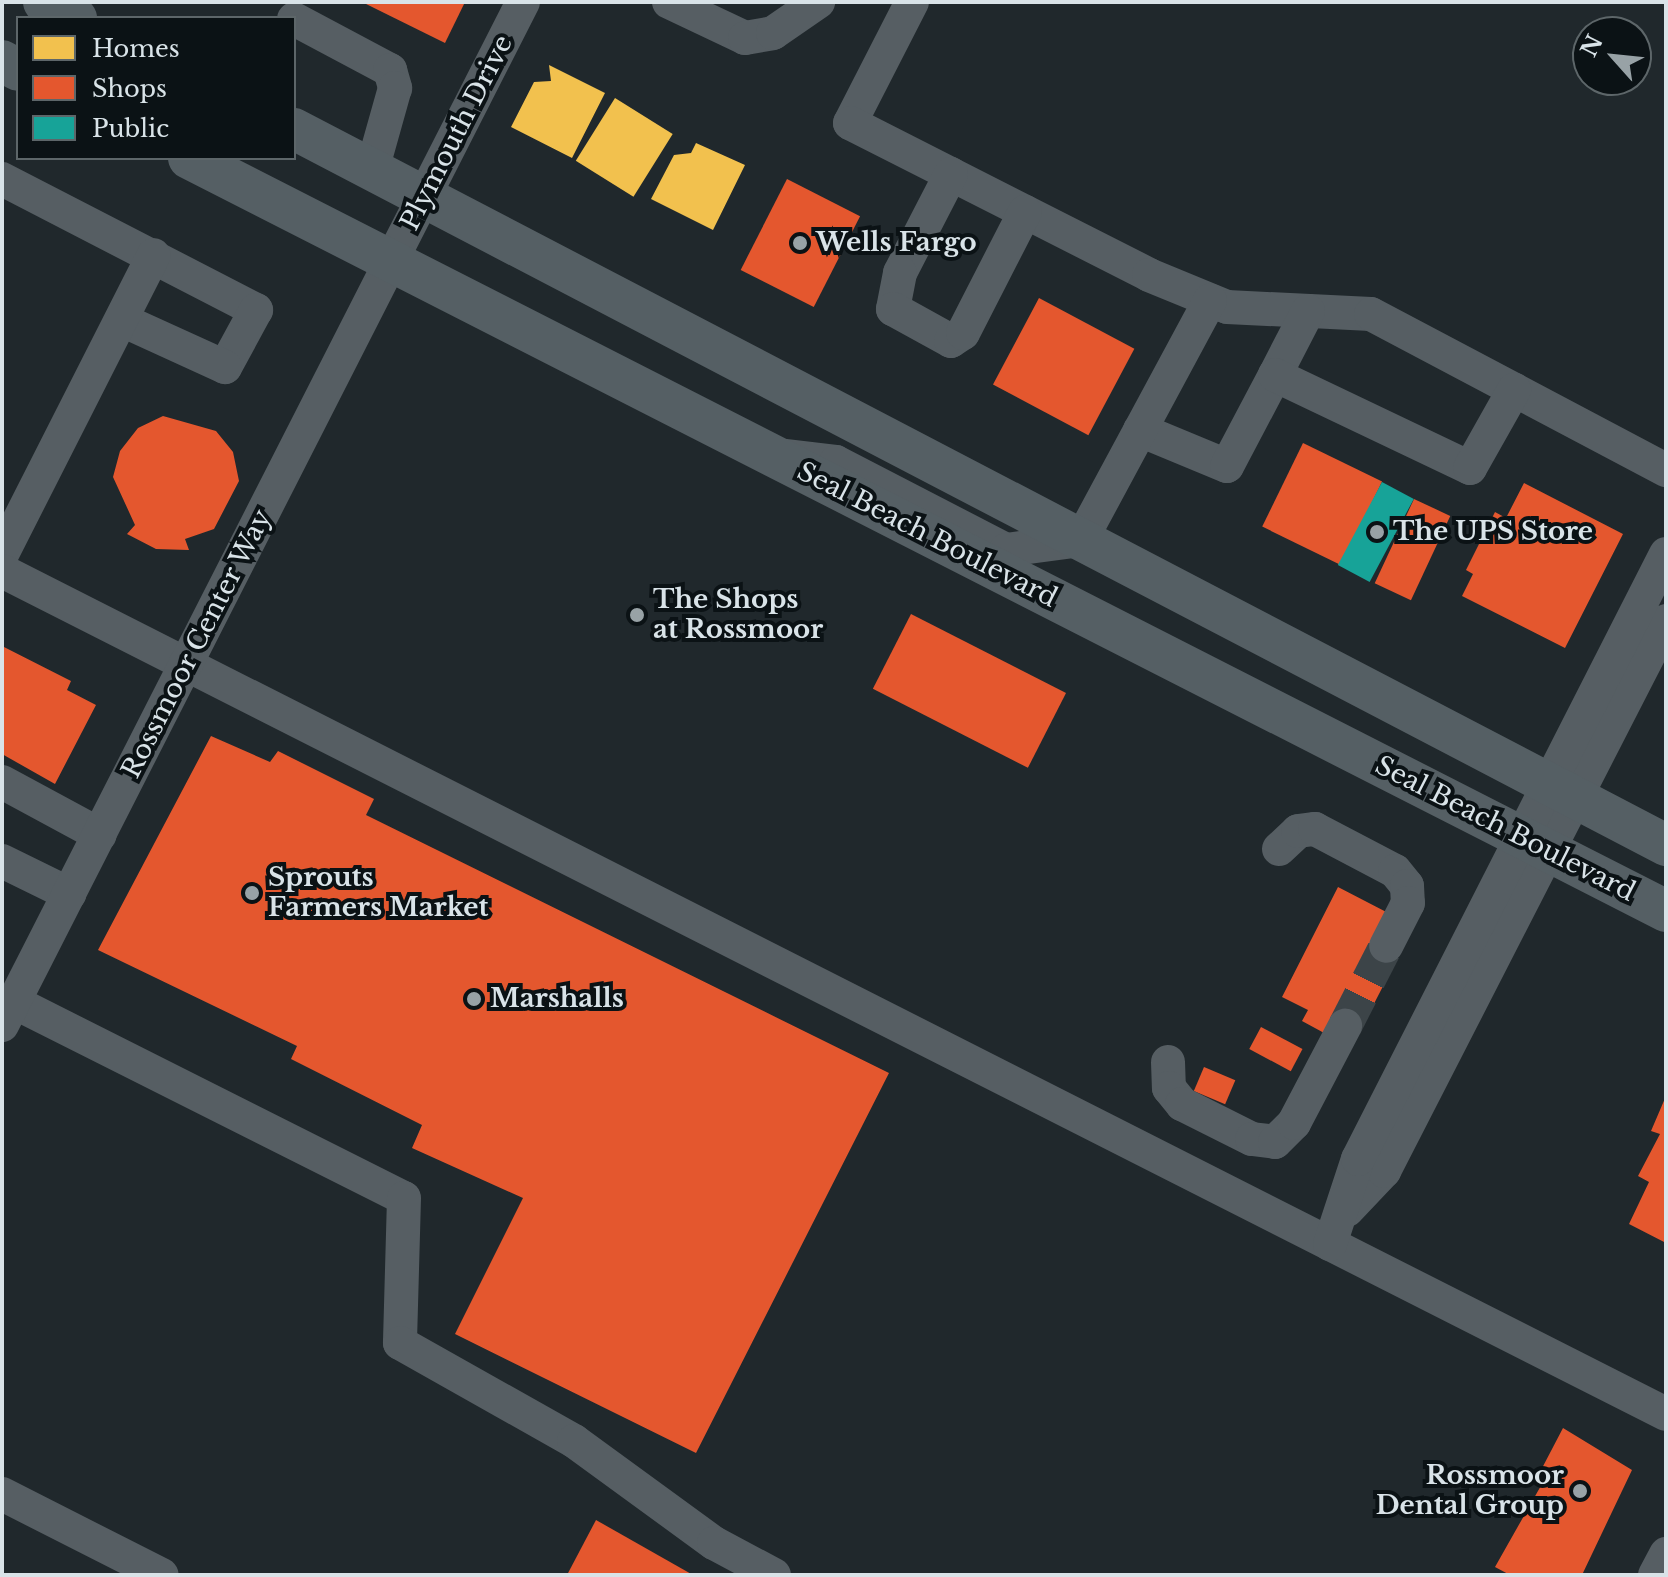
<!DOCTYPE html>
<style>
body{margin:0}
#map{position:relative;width:1668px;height:1577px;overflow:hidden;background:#20282c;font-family:"Libre Baskerville",serif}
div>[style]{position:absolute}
.homes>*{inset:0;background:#f2c14e;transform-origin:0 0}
.shops>*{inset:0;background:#e4572e;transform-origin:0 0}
.public>*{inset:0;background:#17a398;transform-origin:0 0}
.minor-tunnel>*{height:34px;margin-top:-17px;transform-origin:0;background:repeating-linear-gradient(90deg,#3c4448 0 34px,transparent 0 51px)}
.minor>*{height:34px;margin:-17px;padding:0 17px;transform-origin:17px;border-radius:17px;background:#565e63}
.major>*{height:42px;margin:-21px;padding:0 21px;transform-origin:21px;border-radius:21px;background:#555f64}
.dots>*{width:22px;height:22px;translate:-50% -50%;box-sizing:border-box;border:4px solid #0b1215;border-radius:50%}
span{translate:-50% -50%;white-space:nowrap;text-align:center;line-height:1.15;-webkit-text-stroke:8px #0b1215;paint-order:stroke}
.street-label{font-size:26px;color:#d9e3e8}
.poi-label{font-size:26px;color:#d9e3e8;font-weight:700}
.left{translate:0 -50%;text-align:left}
.right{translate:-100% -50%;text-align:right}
.frame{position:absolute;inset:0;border:4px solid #d9e3e8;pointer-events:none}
.legend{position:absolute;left:16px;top:16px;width:280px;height:144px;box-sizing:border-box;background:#0b1215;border:2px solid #5d6669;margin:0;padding:10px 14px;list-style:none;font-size:24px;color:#d9e3e8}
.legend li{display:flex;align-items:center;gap:16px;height:40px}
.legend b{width:40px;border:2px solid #5d6669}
.north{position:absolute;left:1572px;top:16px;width:80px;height:80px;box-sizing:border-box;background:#0b1215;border:2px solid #5d6669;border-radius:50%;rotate:297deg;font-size:22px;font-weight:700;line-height:32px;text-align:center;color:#d9e3e8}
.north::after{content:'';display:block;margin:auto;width:28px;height:36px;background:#98a2a6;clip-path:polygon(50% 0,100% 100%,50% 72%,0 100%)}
</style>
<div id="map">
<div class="homes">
<i style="clip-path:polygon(549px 65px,605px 93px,572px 158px,511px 127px,534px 82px,551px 81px)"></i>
<i style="left:615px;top:98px;width:68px;height:74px;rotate:32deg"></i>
<i style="clip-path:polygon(696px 143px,745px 165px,713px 230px,651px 199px,674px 155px,691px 153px)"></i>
</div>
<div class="shops">
<i style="clip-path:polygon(362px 2px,465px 2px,445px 43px)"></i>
<i style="left:787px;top:179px;width:82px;height:102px;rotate:27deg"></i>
<i style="left:1039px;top:298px;width:108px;height:98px;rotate:28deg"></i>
<i style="clip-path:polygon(163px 416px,216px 431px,233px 452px,239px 481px,214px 529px,185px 539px,189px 550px,156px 549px,127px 534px,135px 525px,113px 477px,120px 451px,138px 428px)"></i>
<i style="left:1303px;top:443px;width:88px;height:93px;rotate:26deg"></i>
<i style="clip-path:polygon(1524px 483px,1623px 534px,1565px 648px,1462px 596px,1473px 574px,1466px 570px,1495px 512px,1506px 518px)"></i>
<i style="left:1414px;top:499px;width:40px;height:93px;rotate:25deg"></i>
<i style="left:911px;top:614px;width:174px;height:84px;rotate:27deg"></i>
<i style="clip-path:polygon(2px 646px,71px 681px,67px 690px,96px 705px,55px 784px,2px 754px)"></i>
<i style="clip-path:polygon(211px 736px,270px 762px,278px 751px,374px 799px,366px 815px,889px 1073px,696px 1453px,455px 1334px,523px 1198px,412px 1148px,422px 1125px,291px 1059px,297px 1046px,98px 950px)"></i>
<i style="clip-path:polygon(1338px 887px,1394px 916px,1400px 953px,1359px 1033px,1326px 1034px,1302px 1021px,1308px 1010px,1282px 997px)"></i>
<i style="left:1261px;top:1027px;width:47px;height:25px;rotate:28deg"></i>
<i style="left:1204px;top:1067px;width:34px;height:26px;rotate:23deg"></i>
<i style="clip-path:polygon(1666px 1096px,1666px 1243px,1629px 1224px,1649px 1182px,1638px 1176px,1660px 1134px,1651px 1131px)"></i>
<i style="clip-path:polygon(1563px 1428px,1632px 1470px,1582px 1575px,1510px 1575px,1495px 1567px,1547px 1475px,1540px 1472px)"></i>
<i style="clip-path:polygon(596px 1520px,693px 1575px,567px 1575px)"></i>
</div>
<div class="public">
<i style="left:1382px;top:482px;width:36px;height:94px;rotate:28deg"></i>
</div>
<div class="minor-tunnel">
<i style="left:1345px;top:1026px;width:90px;rotate:-62.9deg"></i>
</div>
<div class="minor">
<i style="left:669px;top:2px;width:84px;rotate:25.3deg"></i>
<i style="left:745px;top:38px;width:28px;rotate:-10deg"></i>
<i style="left:773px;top:33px;width:55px;rotate:-34.6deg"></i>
<i style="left:912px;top:2px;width:136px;rotate:117.1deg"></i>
<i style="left:850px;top:123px;width:335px;rotate:26.9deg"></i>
<i style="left:1149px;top:275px;width:84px;rotate:22.3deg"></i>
<i style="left:1227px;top:307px;width:144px;rotate:2.8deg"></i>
<i style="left:1371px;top:314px;width:334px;rotate:27.9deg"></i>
<i style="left:294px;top:19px;width:109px;rotate:28deg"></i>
<i style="left:390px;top:70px;width:19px;rotate:74deg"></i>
<i style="left:395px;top:88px;width:85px;rotate:105.7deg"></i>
<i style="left:951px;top:174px;width:111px;rotate:117.3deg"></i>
<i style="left:900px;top:273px;width:37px;rotate:101deg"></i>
<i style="left:893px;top:309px;width:66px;rotate:28.9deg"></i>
<i style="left:951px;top:341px;width:14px;rotate:-34deg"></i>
<i style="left:963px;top:333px;width:136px;rotate:-62.9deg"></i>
<i style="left:2px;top:179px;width:286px;rotate:27.3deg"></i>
<i style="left:256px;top:310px;width:65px;rotate:118.5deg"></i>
<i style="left:225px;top:367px;width:113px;rotate:-155.5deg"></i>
<i style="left:1275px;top:375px;width:72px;rotate:-62.7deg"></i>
<i style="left:1140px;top:430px;width:94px;rotate:22.5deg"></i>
<i style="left:1227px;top:466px;width:103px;rotate:-62.2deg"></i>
<i style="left:1275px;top:375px;width:216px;rotate:25.5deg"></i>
<i style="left:1470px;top:468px;width:90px;rotate:-60.6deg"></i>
<i style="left:785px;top:456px;width:51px;rotate:6.7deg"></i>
<i style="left:836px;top:462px;width:191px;rotate:27.4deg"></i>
<i style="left:1006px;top:550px;width:76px;rotate:-7.6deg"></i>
<i style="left:1081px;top:540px;width:272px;rotate:-61.7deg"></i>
<i style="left:2px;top:554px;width:335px;rotate:-63.1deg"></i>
<i style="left:2px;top:571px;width:1865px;rotate:26.87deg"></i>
<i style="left:2px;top:782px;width:111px;rotate:28.4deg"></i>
<i style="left:1279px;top:849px;width:26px;rotate:-43deg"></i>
<i style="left:1298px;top:831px;width:17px;rotate:-7deg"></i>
<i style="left:1315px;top:829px;width:90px;rotate:27.7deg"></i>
<i style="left:1395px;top:871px;width:19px;rotate:51deg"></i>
<i style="left:1407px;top:886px;width:17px;rotate:87deg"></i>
<i style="left:1408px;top:903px;width:48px;rotate:117.1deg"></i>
<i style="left:2px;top:861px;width:75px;rotate:26.2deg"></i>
<i style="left:14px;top:1002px;width:436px;rotate:26.7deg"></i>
<i style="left:404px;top:1198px;width:145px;rotate:91.6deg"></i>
<i style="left:400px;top:1343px;width:200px;rotate:29.4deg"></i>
<i style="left:574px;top:1441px;width:173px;rotate:36.1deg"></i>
<i style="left:714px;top:1543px;width:68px;rotate:28.1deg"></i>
<i style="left:2px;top:1025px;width:1148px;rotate:-63.01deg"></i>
<i style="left:1168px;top:1062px;width:26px;rotate:88deg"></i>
<i style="left:1169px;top:1088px;width:21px;rotate:51deg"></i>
<i style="left:1182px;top:1104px;width:78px;rotate:26.6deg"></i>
<i style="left:1252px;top:1139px;width:23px;rotate:7deg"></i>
<i style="left:1275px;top:1142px;width:27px;rotate:-45deg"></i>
<i style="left:1294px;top:1123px;width:110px;rotate:-62.3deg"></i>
<i style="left:1347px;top:1210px;width:54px;rotate:-46.5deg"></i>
<i style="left:1384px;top:1171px;width:618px;rotate:-62.85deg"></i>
<i style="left:1330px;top:1244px;width:89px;rotate:-71.8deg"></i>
<i style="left:1358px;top:1159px;width:679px;rotate:-63.02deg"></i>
<i style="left:2px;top:1494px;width:179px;rotate:26.9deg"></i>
<i style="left:1655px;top:1575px;width:24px;rotate:-62deg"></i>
</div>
<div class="major">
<i style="left:44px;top:2px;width:36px;rotate:27deg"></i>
<i style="left:2px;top:61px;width:18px;rotate:29deg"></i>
<i style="left:294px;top:129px;width:1548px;rotate:27.56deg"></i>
<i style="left:189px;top:158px;width:1658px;rotate:27.01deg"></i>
</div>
<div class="dots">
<i style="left:800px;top:243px;background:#98a2a6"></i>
<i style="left:1377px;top:532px;background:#98a2a6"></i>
<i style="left:637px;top:615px;background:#98a2a6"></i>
<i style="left:252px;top:893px;background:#98a2a6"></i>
<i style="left:474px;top:999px;background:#98a2a6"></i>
<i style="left:1580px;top:1491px;background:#98a2a6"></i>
</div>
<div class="street-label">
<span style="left:457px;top:133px;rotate:-63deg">Plymouth Drive</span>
<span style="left:927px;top:535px;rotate:27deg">Seal Beach Boulevard</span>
<span style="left:197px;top:644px;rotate:-63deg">Rossmoor Center Way</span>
<span style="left:1505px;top:829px;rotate:27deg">Seal Beach Boulevard</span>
</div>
<div class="poi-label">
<span class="left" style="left:816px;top:243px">Wells Fargo</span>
<span class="left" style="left:1393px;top:532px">The UPS Store</span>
<span class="left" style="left:653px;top:615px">The Shops<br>at Rossmoor</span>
<span class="left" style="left:268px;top:893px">Sprouts<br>Farmers Market</span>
<span class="left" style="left:490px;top:999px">Marshalls</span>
<span class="right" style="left:1564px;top:1491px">Rossmoor<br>Dental Group</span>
</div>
<div class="frame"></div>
<ul class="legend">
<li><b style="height:22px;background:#f2c14e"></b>Homes</li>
<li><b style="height:22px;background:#e4572e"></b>Shops</li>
<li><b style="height:22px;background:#17a398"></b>Public</li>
</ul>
<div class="north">N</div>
</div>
